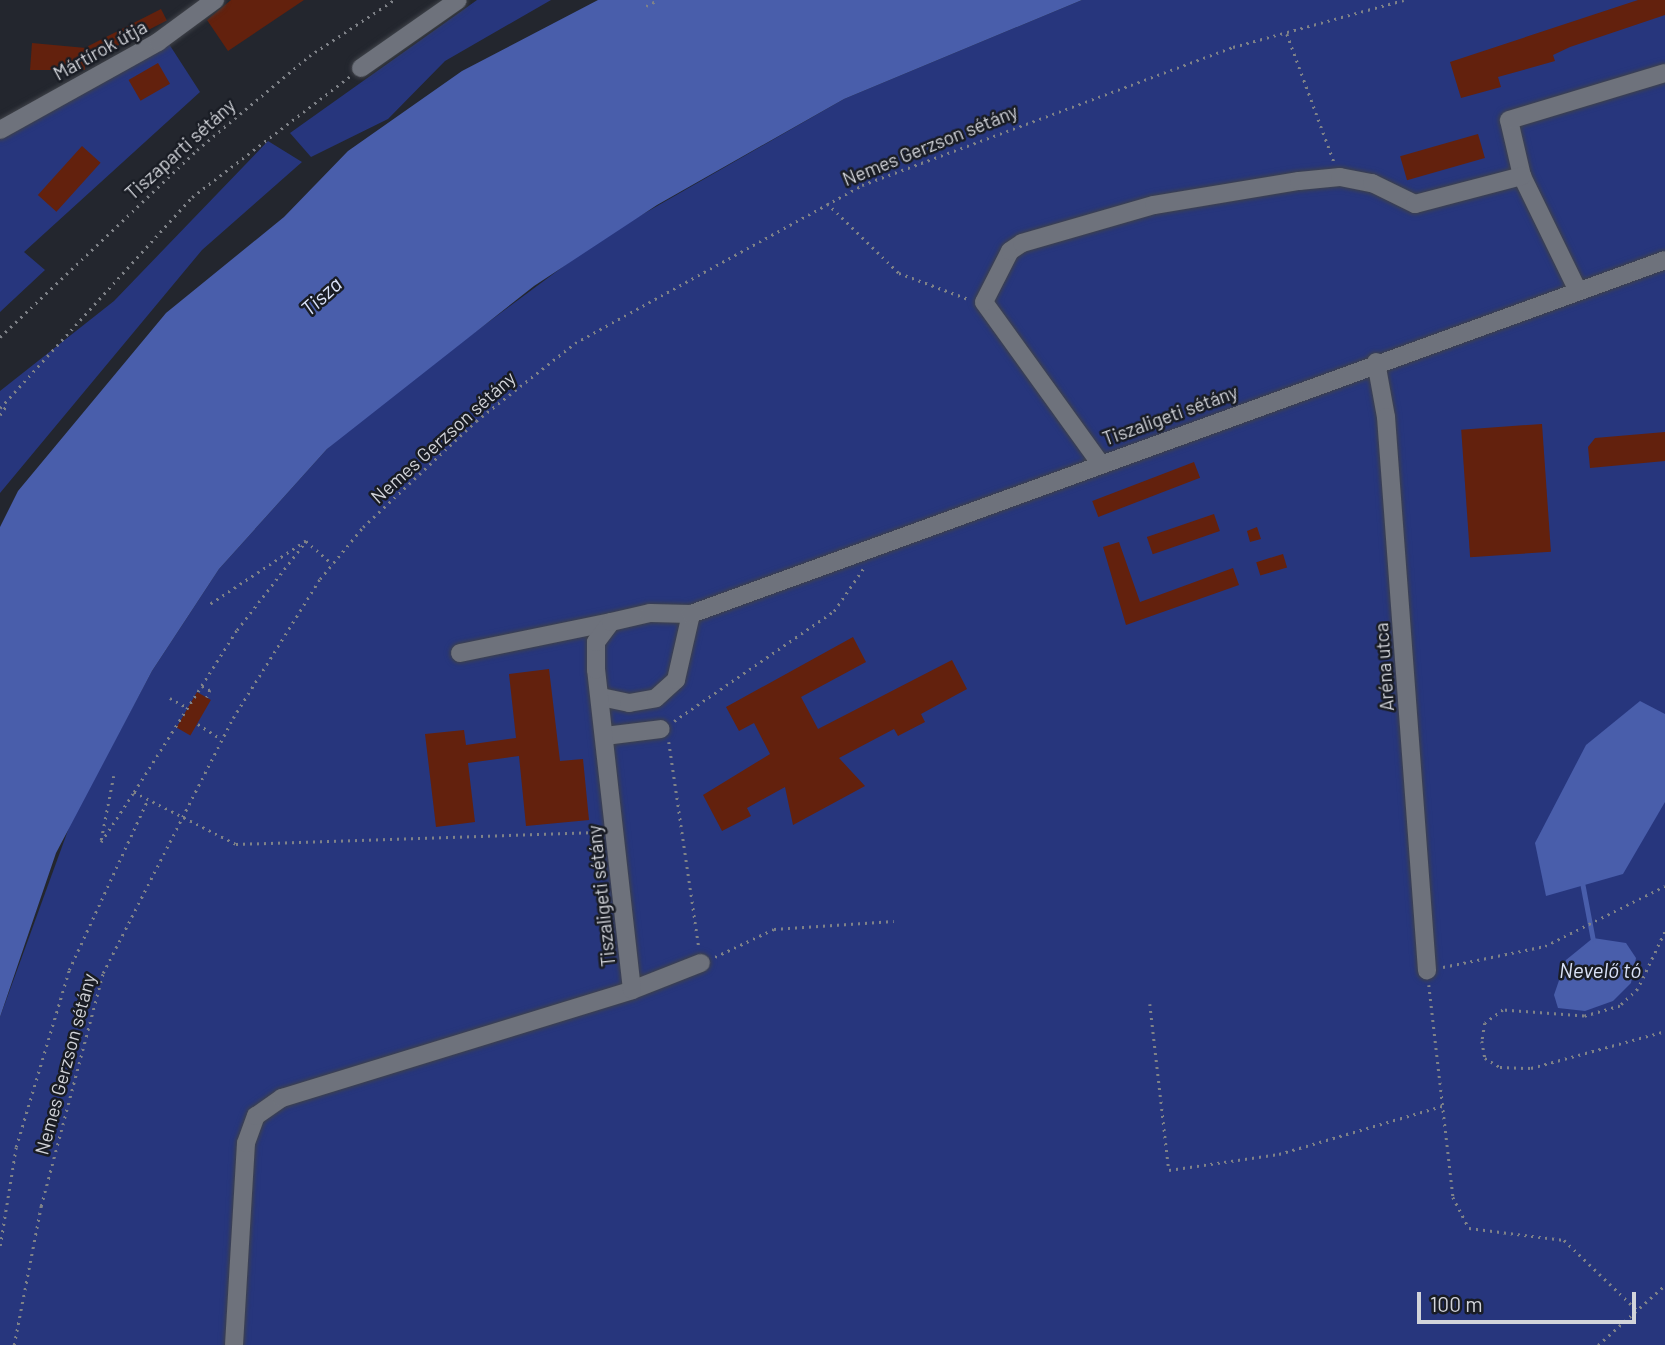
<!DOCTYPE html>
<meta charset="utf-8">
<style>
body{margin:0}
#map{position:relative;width:1665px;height:1345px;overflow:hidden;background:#23262e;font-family:Barlow,sans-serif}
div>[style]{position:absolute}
.green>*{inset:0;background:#27367d}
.water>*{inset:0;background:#495eab}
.stream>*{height:4.5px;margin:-2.25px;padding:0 2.25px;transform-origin:2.25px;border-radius:2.25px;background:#495eab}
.building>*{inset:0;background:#63210d;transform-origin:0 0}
.path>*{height:2.5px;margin-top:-1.25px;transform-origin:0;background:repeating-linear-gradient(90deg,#7f8288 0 2px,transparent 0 7px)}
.roads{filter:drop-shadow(0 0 2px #3f4249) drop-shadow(0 0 2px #3f4249)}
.minor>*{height:18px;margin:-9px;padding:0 9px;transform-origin:9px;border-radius:9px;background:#6e727c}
span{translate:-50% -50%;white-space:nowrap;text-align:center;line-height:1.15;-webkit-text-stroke:5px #191c24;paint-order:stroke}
.street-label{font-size:19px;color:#d2d4da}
.water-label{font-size:21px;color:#dbe3f9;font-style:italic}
.scale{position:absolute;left:1417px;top:1292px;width:219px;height:32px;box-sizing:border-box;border:4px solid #d2d4da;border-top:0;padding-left:9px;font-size:21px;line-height:24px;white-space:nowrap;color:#d2d4da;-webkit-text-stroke:5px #191c24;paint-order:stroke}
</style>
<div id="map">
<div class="green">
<i style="clip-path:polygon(477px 0,551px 0,445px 61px,388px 119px,311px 157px,290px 133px)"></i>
<i style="clip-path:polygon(1082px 0,1665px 0,1665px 1345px,0 1345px,0 1017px,71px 822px,152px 671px,219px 569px,327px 449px,374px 407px,603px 237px,844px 99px)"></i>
<i style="clip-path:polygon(169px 44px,200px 92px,24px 252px,45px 270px,0 312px,0 131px)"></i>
<i style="clip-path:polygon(268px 141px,302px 162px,202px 250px,0 493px,0 391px,114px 301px)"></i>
</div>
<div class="water">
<i style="clip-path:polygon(598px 0,1082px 0,844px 99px,657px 205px,534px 286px,327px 449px,219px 569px,152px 671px,56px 853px,0 1017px,0 527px,18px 491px,166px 313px,284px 217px,348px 151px,462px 71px)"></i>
<i style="clip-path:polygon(1640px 701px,1665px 714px,1665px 802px,1623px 874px,1546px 896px,1535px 843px,1586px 745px)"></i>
<i style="clip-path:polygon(1593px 938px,1626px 943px,1636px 958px,1631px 983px,1613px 1001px,1585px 1011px,1558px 1008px,1554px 995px,1566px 960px)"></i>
</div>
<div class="stream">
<i style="left:1583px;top:885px;width:54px;rotate:79.3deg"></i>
</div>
<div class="building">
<i style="clip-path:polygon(231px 0,304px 0,228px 51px,207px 20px)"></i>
<i style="clip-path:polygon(1638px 0,1665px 0,1665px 15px,1570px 47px,1553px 55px,1555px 61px,1498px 77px,1501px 87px,1461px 98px,1450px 62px)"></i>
<i style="left:161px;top:9px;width:13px;height:82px;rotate:63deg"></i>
<i style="clip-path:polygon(32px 43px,86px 48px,85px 70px,30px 70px)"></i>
<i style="left:158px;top:63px;width:24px;height:34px;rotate:60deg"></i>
<i style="left:1478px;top:134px;width:25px;height:81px;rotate:74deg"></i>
<i style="left:82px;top:146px;width:25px;height:66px;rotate:42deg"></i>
<i style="left:1542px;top:424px;width:128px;height:81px;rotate:86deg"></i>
<i style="clip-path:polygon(1665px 432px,1665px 461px,1590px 468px,1588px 447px,1595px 438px)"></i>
<i style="left:1194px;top:462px;width:17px;height:109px;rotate:69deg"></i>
<i style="left:1214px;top:514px;width:18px;height:71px;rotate:71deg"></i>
<i style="clip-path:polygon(1257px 527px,1261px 539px,1250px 542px,1247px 531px)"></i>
<i style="clip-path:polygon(1119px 542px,1140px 602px,1233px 568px,1239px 585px,1126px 625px,1103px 547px)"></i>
<i style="left:1283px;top:554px;width:14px;height:28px;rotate:73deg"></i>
<i style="clip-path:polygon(853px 637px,866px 662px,801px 697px,818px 729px,952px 660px,967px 689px,921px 714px,925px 722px,898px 736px,894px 729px,839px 758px,865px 786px,793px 825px,785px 787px,747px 808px,751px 816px,722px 831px,703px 795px,770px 754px,754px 723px,739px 731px,726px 707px)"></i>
<i style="clip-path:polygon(549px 669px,560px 761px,583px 759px,589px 820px,526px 826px,519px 756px,468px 763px,475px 822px,436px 827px,425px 734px,464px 730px,466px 745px,516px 738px,509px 674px)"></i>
<i style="left:197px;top:692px;width:16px;height:41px;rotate:30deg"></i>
</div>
<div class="path">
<i style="left:646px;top:6px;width:13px;rotate:-27deg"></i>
<i style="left:1287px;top:34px;width:136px;rotate:69.8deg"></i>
<i style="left:827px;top:203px;width:100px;rotate:44.2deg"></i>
<i style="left:899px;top:273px;width:74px;rotate:20.6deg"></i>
<i style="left:0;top:337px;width:272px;rotate:-43.5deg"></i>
<i style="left:197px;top:150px;width:146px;rotate:-40deg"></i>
<i style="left:309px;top:56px;width:102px;rotate:-33.4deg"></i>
<i style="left:0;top:408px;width:285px;rotate:-47.7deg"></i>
<i style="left:192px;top:197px;width:199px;rotate:-37.4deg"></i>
<i style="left:0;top:415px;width:14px;rotate:-56deg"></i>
<i style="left:306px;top:541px;width:35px;rotate:41deg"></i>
<i style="left:202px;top:686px;width:9px;rotate:27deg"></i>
<i style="left:210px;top:690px;width:8px;rotate:113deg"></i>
<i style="left:170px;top:698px;width:21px;rotate:29deg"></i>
<i style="left:674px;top:721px;width:194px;rotate:-34.5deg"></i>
<i style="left:834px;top:611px;width:51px;rotate:-55.4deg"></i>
<i style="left:198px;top:724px;width:27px;rotate:33deg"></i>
<i style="left:669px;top:742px;width:207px;rotate:81.7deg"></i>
<i style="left:114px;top:776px;width:67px;rotate:101.1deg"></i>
<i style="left:101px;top:842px;width:60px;rotate:-56.6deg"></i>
<i style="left:134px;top:792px;width:114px;rotate:27deg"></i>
<i style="left:236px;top:844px;width:362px;rotate:-1.9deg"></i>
<i style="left:134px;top:792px;width:192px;rotate:-57.6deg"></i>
<i style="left:237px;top:630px;width:113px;rotate:-52.2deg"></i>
<i style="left:306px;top:541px;width:116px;rotate:146.6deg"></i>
<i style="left:1665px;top:932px;width:63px;rotate:115.3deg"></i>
<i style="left:1638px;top:989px;width:25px;rotate:137deg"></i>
<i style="left:1620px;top:1006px;width:37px;rotate:164deg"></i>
<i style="left:1584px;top:1016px;width:81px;rotate:-175.8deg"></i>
<i style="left:1503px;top:1010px;width:22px;rotate:144deg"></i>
<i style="left:1485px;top:1023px;width:18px;rotate:99deg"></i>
<i style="left:1482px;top:1041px;width:17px;rotate:80deg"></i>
<i style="left:1485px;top:1058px;width:17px;rotate:31deg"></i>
<i style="left:1500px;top:1067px;width:31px;rotate:2deg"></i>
<i style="left:1531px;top:1068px;width:139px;rotate:-15.4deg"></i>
<i style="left:715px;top:957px;width:65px;rotate:-25.4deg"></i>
<i style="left:774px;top:929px;width:120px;rotate:-3.8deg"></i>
<i style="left:1443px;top:967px;width:104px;rotate:-11.6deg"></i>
<i style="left:1545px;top:946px;width:134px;rotate:-26.6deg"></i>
<i style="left:1429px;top:985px;width:213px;rotate:83.5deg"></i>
<i style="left:1453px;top:1197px;width:35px;rotate:63deg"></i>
<i style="left:1469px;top:1228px;width:96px;rotate:7.2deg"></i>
<i style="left:1564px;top:1240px;width:101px;rotate:43.8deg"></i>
<i style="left:1150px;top:1004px;width:167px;rotate:83.5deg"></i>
<i style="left:1169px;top:1170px;width:111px;rotate:-8.3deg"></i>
<i style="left:1279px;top:1154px;width:170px;rotate:-16.4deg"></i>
<i style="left:0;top:1246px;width:100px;rotate:-80.8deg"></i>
<i style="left:16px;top:1147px;width:185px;rotate:-73.3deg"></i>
<i style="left:69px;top:970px;width:188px;rotate:-65.2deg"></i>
<i style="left:14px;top:1345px;width:142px;rotate:-79deg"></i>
<i style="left:41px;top:1206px;width:241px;rotate:-75.1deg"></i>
<i style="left:103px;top:973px;width:286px;rotate:-63deg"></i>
<i style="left:233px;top:718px;width:164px;rotate:-58deg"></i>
<i style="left:320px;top:579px;width:67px;rotate:-50.4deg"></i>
<i style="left:363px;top:527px;width:155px;rotate:-43.2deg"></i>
<i style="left:476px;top:421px;width:126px;rotate:-38.2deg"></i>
<i style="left:575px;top:343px;width:328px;rotate:-28.8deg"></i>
<i style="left:862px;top:185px;width:396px;rotate:-20.4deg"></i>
<i style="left:1233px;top:47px;width:177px;rotate:-15.4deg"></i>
<i style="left:1598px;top:1345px;width:90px;rotate:-41.8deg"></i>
</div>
<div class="roads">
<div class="minor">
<i style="left:361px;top:68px;width:118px;rotate:-35deg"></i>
<i style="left:0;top:130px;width:181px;rotate:-29.1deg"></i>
<i style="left:158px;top:42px;width:71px;rotate:-36.4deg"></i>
<i style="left:1578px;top:291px;width:128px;rotate:-116deg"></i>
<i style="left:1522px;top:176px;width:57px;rotate:-103.1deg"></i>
<i style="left:1509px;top:120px;width:163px;rotate:-16.8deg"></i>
<i style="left:1376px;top:362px;width:56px;rotate:79.7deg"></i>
<i style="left:1386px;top:417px;width:555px;rotate:85.76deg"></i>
<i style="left:1100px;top:463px;width:198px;rotate:-125.8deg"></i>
<i style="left:984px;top:302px;width:57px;rotate:-63deg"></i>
<i style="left:1010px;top:251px;width:14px;rotate:-34deg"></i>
<i style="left:1022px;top:243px;width:137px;rotate:-16.1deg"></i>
<i style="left:1154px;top:205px;width:147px;rotate:-9.4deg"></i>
<i style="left:1299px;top:181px;width:41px;rotate:-5.6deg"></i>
<i style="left:1340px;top:177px;width:33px;rotate:11deg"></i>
<i style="left:1372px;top:183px;width:48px;rotate:26deg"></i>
<i style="left:1415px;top:204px;width:111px;rotate:-14.7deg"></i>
<i style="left:460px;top:653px;width:154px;rotate:-11.6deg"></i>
<i style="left:601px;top:697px;width:29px;rotate:12deg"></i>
<i style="left:629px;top:703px;width:27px;rotate:-10deg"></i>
<i style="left:656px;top:698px;width:27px;rotate:-42deg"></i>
<i style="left:676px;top:680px;width:68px;rotate:-77.2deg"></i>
<i style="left:605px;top:736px;width:56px;rotate:-7.1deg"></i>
<i style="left:632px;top:990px;width:74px;rotate:-21.4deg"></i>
<i style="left:234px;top:1345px;width:202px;rotate:-86.6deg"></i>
<i style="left:246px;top:1143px;width:29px;rotate:-70deg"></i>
<i style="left:256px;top:1116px;width:32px;rotate:-35deg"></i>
<i style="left:282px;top:1098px;width:366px;rotate:-17.1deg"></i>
<i style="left:632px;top:990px;width:322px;rotate:-96.4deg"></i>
<i style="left:596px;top:670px;width:28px;rotate:-90deg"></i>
<i style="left:596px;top:642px;width:25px;rotate:-53deg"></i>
<i style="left:611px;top:622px;width:40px;rotate:-13deg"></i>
<i style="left:650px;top:613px;width:41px;rotate:1.4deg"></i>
<i style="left:691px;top:614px;width:1036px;rotate:-19.97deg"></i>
</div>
</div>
<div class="street-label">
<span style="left:100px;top:50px;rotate:-29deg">Mártírok útja</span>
<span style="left:930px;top:145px;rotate:-22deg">Nemes Gerzson sétány</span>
<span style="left:180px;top:149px;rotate:-42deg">Tiszaparti sétány</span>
<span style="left:1170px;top:415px;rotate:-20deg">Tiszaligeti sétány</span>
<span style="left:443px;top:437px;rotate:-42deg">Nemes Gerzson sétány</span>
<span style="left:1384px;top:667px;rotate:-94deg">Aréna utca</span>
<span style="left:601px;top:896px;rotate:-96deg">Tiszaligeti sétány</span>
<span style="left:65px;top:1064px;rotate:-75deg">Nemes Gerzson sétány</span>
</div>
<div class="water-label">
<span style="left:321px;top:296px;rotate:-42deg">Tisza</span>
<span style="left:1600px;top:970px">Nevelő tó</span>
</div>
<div class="scale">100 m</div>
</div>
